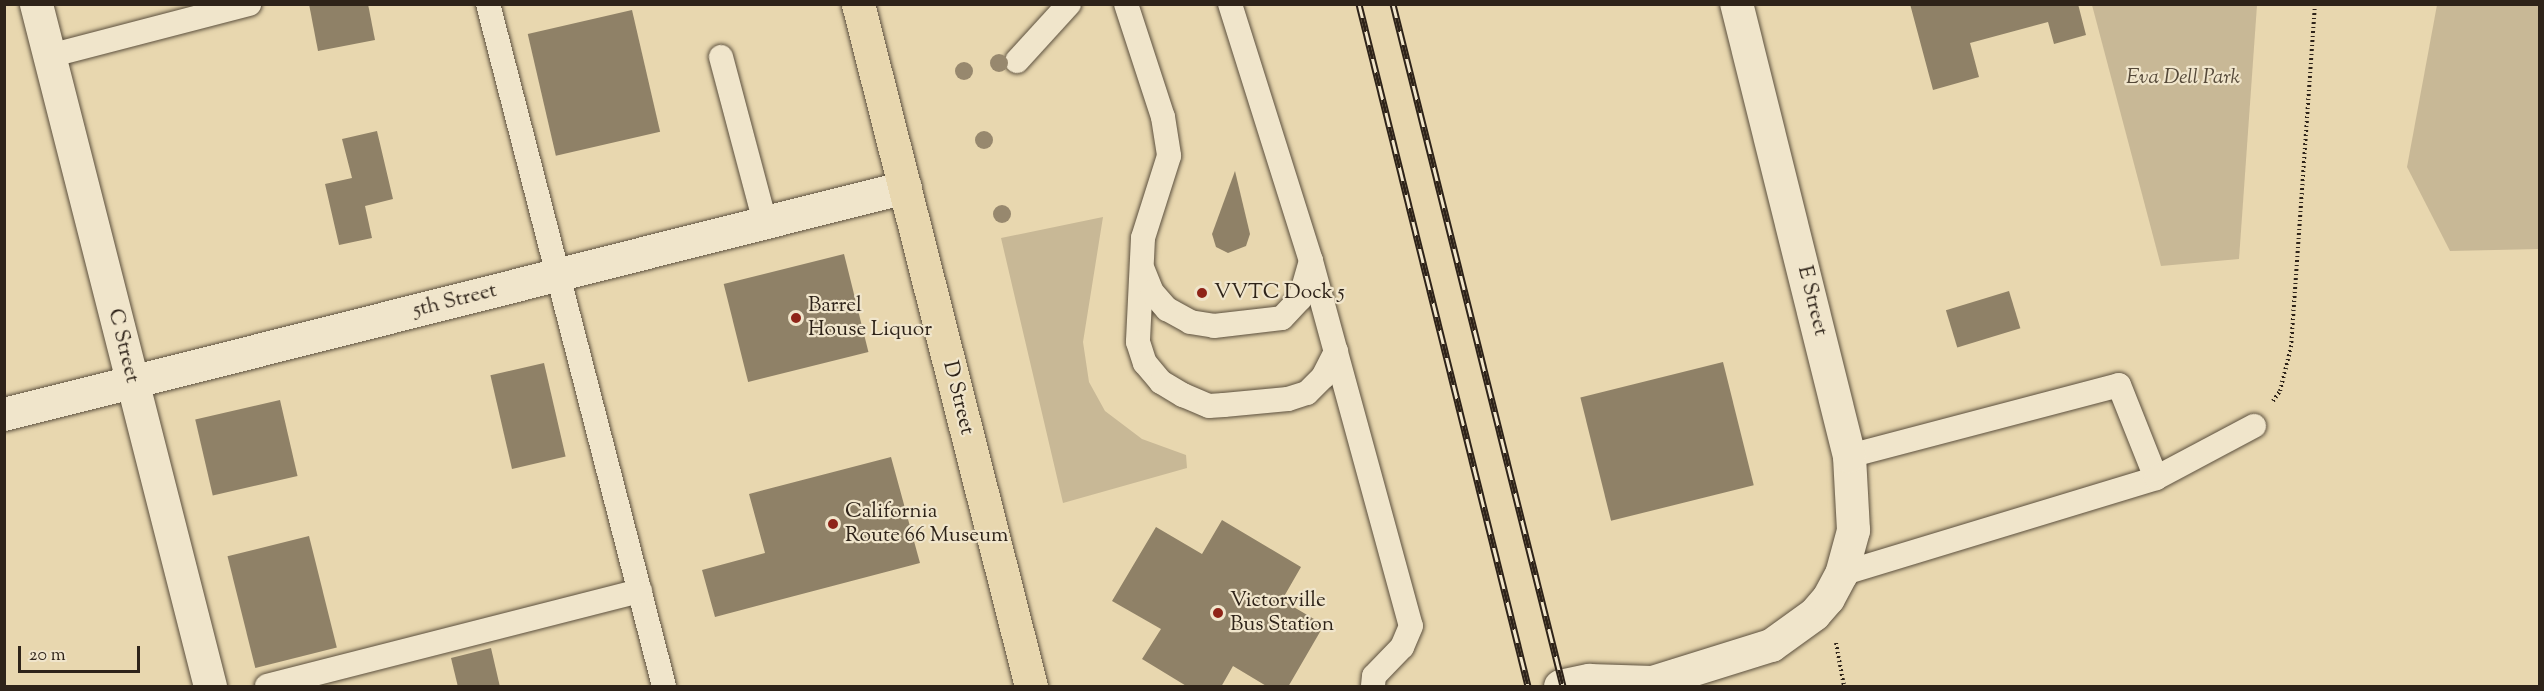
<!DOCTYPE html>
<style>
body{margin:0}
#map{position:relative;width:2544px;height:691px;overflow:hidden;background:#e8d7af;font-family:"Sorts Mill Goudy",serif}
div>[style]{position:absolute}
.green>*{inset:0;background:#c8b896}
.building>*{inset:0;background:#8f8167;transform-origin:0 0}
.path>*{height:4px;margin-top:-2px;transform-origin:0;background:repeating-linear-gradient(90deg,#2e2319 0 1.5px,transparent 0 4.5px)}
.roads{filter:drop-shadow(0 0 2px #5c503e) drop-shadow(0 0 2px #5c503e)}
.lane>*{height:24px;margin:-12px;padding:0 12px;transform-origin:12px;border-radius:12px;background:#f0e5cb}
.street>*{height:33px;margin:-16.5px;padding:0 16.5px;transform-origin:16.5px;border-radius:16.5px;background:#f0e5cb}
.secondary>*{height:33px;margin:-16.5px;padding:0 16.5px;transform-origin:16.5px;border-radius:16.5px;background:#f0e5cb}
.primary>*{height:33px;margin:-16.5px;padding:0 16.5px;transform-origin:16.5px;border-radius:16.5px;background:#e8d7af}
.rail>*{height:7px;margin-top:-3.5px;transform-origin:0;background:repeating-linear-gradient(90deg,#f0e5cb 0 14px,#2e2319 0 28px);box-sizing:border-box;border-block:2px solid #2e2319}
.trees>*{width:18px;height:18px;margin:-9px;border-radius:50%;background:#97886e}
.dots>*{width:16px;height:16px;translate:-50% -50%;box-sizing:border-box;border:3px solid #f0e5cb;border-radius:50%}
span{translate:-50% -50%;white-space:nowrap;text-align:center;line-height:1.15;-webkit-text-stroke:4.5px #f0e5cb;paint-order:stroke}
.park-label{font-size:21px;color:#544838;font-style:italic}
.poi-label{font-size:21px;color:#2e2319}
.left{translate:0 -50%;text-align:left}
.street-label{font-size:21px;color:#2e2319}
.frame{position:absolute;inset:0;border:6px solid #2e2319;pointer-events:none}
.scale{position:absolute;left:18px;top:646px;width:122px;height:27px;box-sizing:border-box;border:3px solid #2e2319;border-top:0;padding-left:8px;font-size:18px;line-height:21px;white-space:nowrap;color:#2e2319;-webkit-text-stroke:4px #f0e5cb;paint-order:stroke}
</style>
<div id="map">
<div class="green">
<i style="clip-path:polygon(2092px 5px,2257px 5px,2239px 259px,2161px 266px)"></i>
<i style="clip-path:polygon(2437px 5px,2539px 5px,2539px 249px,2450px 251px,2407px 167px)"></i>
<i style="clip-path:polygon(1103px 217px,1083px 342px,1089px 382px,1105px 411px,1142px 439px,1186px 455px,1187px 468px,1063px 503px,1001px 238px)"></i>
</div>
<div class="building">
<i style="clip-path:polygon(309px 4px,368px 4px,375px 40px,318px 51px)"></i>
<i style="clip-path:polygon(1910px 4px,2078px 4px,2086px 35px,2054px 44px,2048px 22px,1970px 43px,1979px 77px,1933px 90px)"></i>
<i style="left:632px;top:10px;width:125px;height:107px;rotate:77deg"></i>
<i style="clip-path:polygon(377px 131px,393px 199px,365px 206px,372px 238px,339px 245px,325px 184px,352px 178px,342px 139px)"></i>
<i style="clip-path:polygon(1235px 171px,1250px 234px,1246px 246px,1228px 253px,1216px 247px,1212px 234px)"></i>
<i style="left:844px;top:254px;width:101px;height:124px;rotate:76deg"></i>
<i style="left:2009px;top:291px;width:39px;height:66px;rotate:73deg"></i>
<i style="left:1723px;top:362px;width:127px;height:147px;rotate:76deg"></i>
<i style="left:544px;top:363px;width:96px;height:55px;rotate:77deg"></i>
<i style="left:280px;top:400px;width:78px;height:87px;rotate:77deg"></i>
<i style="clip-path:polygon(891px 457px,920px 563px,715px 617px,702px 570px,765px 553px,749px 494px)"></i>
<i style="clip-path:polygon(1222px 520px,1301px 567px,1282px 600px,1324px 625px,1288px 687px,1268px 687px,1233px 666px,1221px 687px,1188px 687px,1142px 659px,1161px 629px,1112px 601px,1156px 527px,1202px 554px)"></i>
<i style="left:309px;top:536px;width:115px;height:84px;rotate:76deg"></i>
<i style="clip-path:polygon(491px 648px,500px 687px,458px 687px,451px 658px)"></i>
</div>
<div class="path">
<i style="left:2273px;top:401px;width:12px;rotate:-55deg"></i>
<i style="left:2280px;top:391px;width:45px;rotate:-76deg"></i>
<i style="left:2291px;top:347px;width:344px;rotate:-86deg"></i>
<i style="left:1836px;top:643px;width:44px;rotate:79.5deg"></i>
</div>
<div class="roads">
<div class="lane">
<i style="left:488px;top:4px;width:704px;rotate:75.53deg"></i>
<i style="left:1126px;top:4px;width:119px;rotate:71.9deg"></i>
<i style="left:1163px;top:117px;width:39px;rotate:81deg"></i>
<i style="left:1169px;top:156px;width:86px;rotate:107.6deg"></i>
<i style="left:1143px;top:238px;width:104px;rotate:92.8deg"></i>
<i style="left:1138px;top:342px;width:22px;rotate:72deg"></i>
<i style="left:1145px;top:363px;width:25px;rotate:50deg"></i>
<i style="left:1161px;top:382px;width:26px;rotate:31deg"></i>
<i style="left:1183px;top:395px;width:28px;rotate:23deg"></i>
<i style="left:1209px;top:406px;width:15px;rotate:-4deg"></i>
<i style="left:1224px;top:405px;width:64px;rotate:-5.4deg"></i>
<i style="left:1288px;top:399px;width:20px;rotate:-18deg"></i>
<i style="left:1307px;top:393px;width:23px;rotate:-45deg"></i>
<i style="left:1323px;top:377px;width:29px;rotate:-63deg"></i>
<i style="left:1230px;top:4px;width:269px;rotate:72.5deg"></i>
<i style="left:1311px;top:261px;width:378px;rotate:74.7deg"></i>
<i style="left:1411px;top:626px;width:23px;rotate:113deg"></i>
<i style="left:1402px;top:647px;width:40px;rotate:134deg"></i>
<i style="left:1374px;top:676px;width:10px;rotate:96deg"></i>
<i style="left:49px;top:56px;width:207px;rotate:-14.6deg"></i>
<i style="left:721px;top:57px;width:171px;rotate:75.1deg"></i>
<i style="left:1017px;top:61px;width:77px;rotate:-47.6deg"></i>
<i style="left:1143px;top:270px;width:24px;rotate:68deg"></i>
<i style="left:1152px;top:292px;width:23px;rotate:49deg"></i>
<i style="left:1167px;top:309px;width:26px;rotate:29deg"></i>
<i style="left:1190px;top:322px;width:24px;rotate:9deg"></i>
<i style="left:1214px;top:326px;width:68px;rotate:-6.7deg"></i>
<i style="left:1282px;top:318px;width:26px;rotate:-47deg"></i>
<i style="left:1300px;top:299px;width:40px;rotate:-74deg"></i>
<i style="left:1849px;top:456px;width:279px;rotate:-14.7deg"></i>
<i style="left:2119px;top:385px;width:100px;rotate:68.3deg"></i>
<i style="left:1841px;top:574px;width:329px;rotate:-16.9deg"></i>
<i style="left:2156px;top:478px;width:111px;rotate:-28deg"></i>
<i style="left:267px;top:686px;width:385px;rotate:-14.3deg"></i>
</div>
<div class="street">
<i style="left:36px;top:4px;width:704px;rotate:75.69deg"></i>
<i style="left:4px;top:414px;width:929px;rotate:-14.14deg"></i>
</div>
<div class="secondary">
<i style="left:1560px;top:686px;width:30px;rotate:-12deg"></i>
<i style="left:1589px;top:680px;width:63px;rotate:1.8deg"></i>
<i style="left:1652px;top:682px;width:125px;rotate:-17.3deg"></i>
<i style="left:1771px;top:645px;width:53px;rotate:-35.8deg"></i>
<i style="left:1814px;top:614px;width:21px;rotate:-49deg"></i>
<i style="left:1828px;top:598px;width:27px;rotate:-62deg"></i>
<i style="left:1841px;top:574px;width:46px;rotate:-74.7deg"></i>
<i style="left:1853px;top:530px;width:74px;rotate:-93.1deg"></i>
<i style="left:1849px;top:456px;width:466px;rotate:-104deg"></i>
</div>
<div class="primary">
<i style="left:858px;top:4px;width:704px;rotate:75.77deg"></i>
</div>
</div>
<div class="rail">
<i style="left:1359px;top:4px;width:703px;rotate:76.08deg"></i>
<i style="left:1393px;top:4px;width:703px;rotate:76deg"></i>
</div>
<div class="trees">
<i style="left:999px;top:63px"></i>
<i style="left:964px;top:71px"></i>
<i style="left:984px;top:140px"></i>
<i style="left:1002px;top:214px"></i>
</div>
<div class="dots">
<i style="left:1202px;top:293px;background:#8f2418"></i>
<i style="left:796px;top:318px;background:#8f2418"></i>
<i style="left:833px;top:524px;background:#8f2418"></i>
<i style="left:1218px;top:613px;background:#8f2418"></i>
</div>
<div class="park-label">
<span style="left:2183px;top:78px">Eva Dell Park</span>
</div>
<div class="poi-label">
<span class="left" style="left:1214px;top:293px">VVTC Dock 5</span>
<span class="left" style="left:808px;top:318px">Barrel<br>House Liquor</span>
<span class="left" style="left:845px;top:524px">California<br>Route 66 Museum</span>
<span class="left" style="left:1230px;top:613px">Victorville<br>Bus Station</span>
</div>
<div class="street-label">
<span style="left:455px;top:301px;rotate:-14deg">5th Street</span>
<span style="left:1812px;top:301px;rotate:76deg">E Street</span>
<span style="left:123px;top:346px;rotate:76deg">C Street</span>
<span style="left:958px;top:398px;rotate:76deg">D Street</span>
</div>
<div class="frame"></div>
<div class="scale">20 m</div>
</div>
